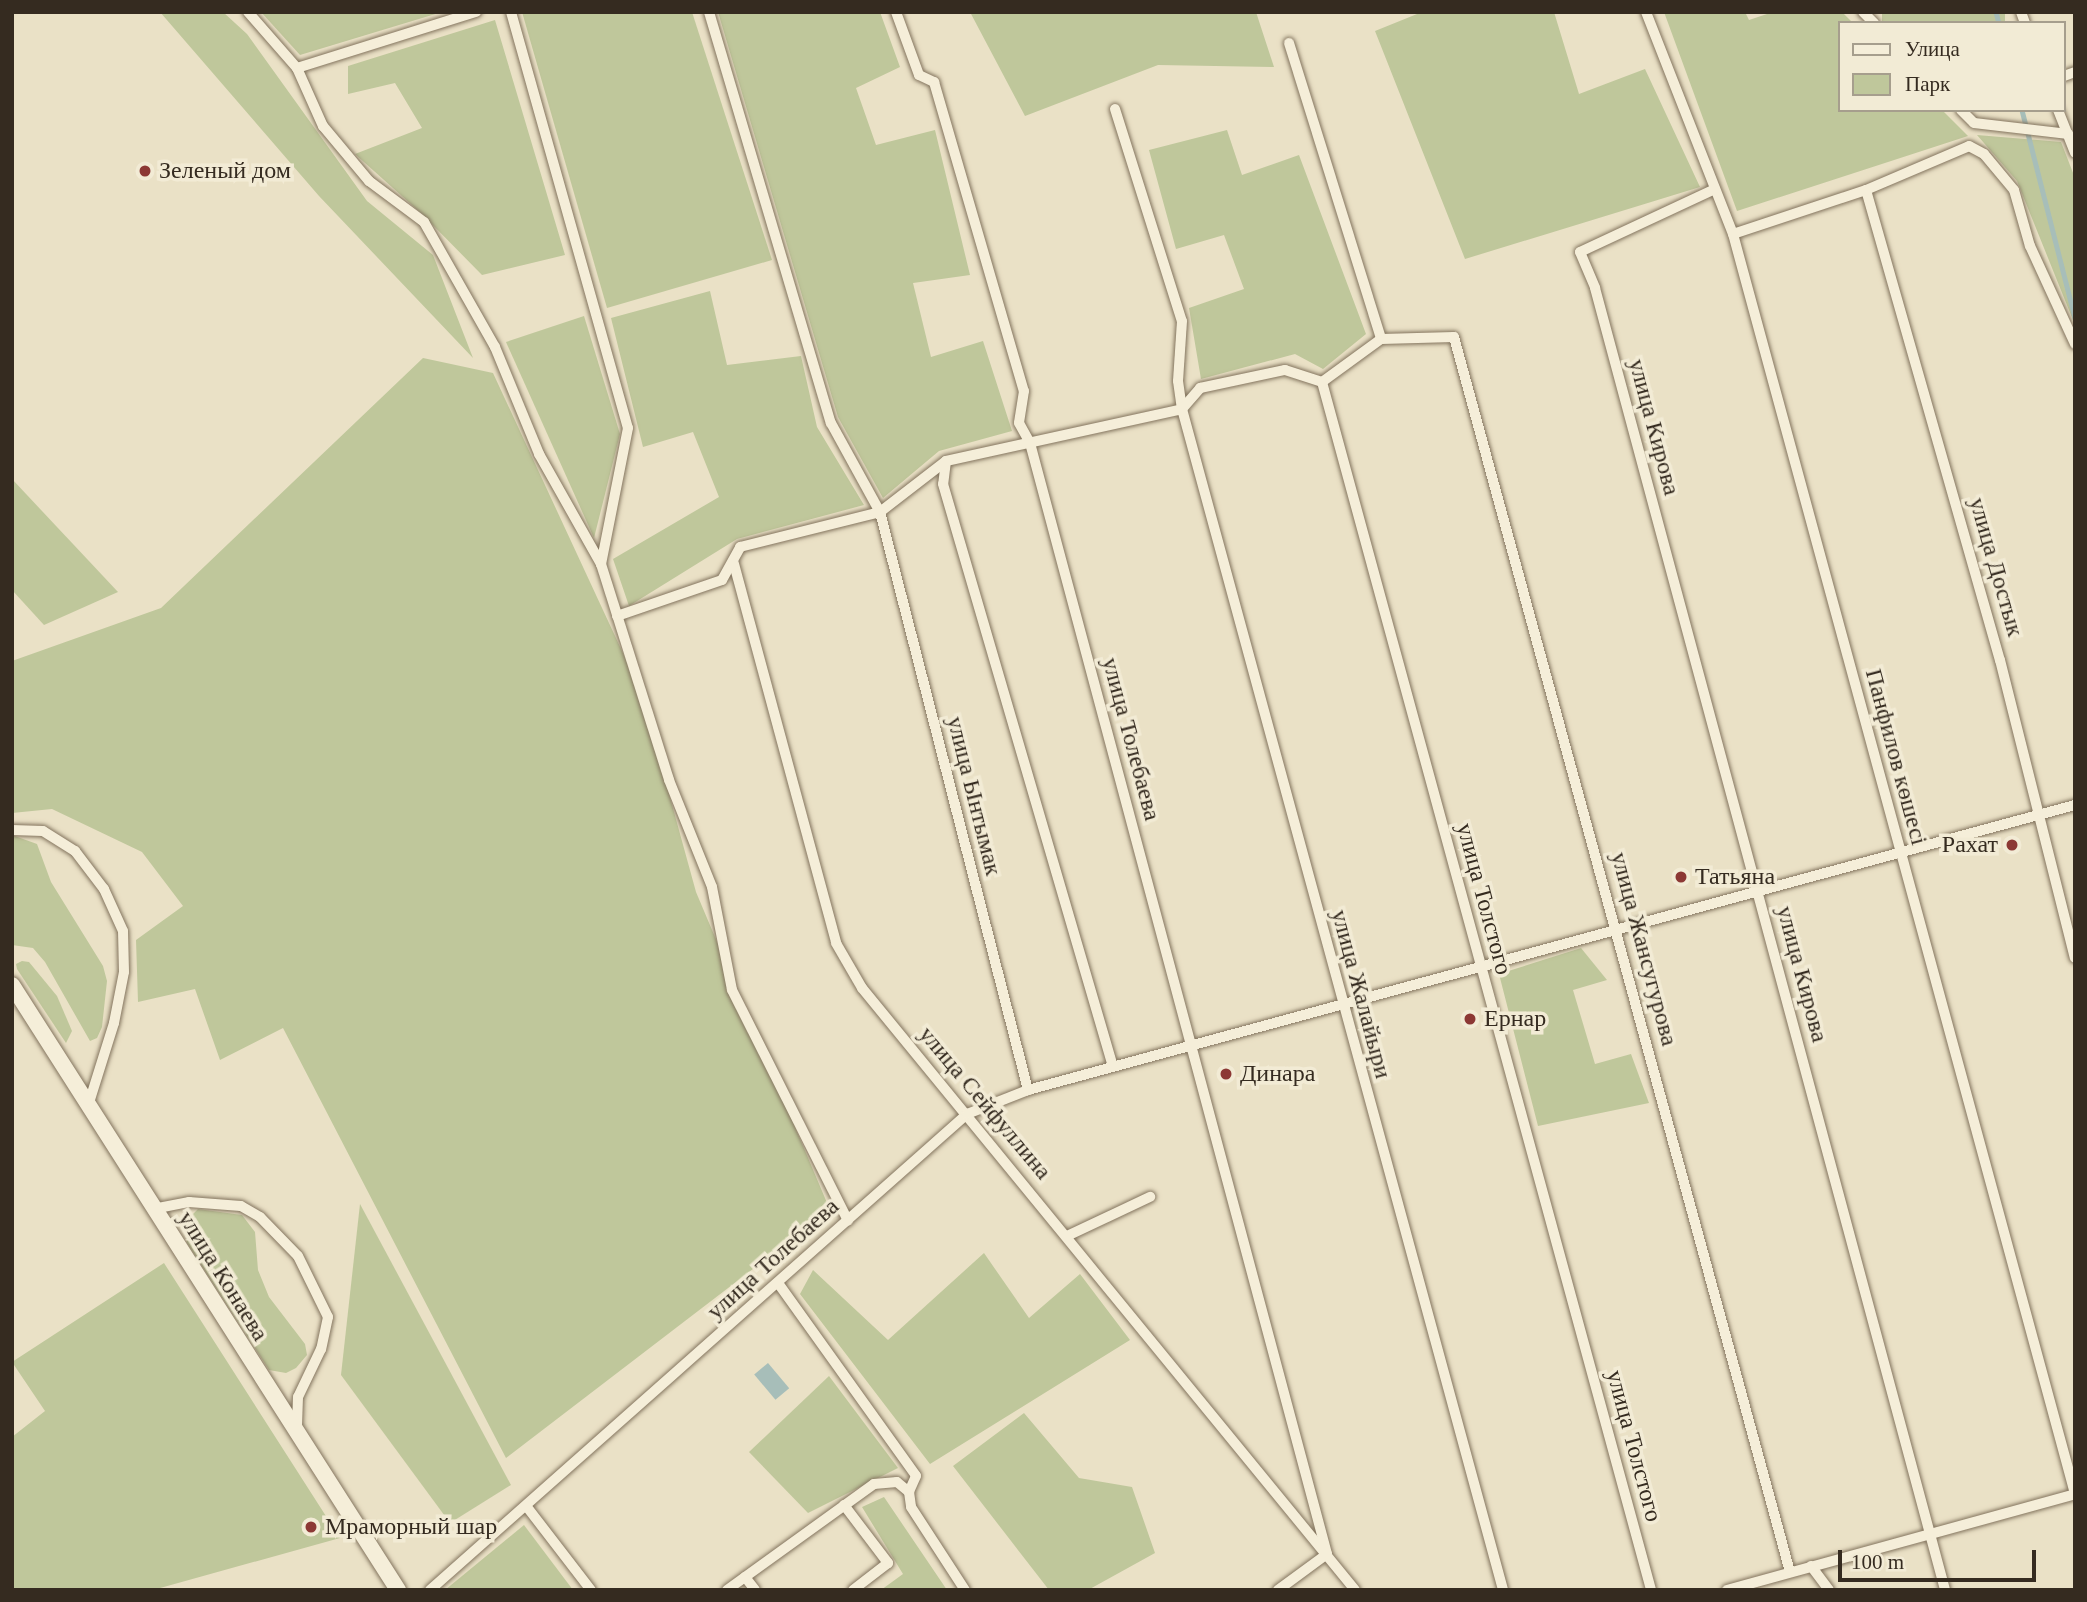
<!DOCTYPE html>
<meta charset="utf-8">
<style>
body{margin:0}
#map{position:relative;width:2087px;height:1602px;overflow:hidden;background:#eae1c6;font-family:Georgia,serif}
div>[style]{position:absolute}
.green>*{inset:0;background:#bfc79b;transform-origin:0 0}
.water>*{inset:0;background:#a7beb9;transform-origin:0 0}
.stream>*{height:4.5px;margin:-2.25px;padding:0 2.25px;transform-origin:2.25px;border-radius:2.25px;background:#a7beb9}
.roads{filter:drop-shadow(0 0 2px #83745e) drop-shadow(0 0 2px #83745e)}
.minor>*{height:10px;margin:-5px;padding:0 5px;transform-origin:5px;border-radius:5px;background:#f5eed9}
.secondary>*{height:16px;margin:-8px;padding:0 8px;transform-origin:8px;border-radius:8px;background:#f5eed9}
.dots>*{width:19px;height:19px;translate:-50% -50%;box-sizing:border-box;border:4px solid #f2ebd5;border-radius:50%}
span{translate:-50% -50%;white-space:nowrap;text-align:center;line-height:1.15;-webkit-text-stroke:7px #f2ebd5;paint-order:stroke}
.poi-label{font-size:24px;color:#352b20}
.left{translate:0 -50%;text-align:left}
.right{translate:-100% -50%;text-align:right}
.street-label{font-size:24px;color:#352b20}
.frame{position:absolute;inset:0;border:14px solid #352b20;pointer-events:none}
.legend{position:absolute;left:1838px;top:21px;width:228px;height:91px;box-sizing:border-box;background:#f2ebd5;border:2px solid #a69e8d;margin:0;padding:9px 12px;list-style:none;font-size:21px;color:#352b20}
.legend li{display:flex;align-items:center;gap:14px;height:35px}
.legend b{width:35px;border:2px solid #a69e8d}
.scale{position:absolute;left:1838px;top:1550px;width:198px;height:32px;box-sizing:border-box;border:4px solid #352b20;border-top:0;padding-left:9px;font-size:21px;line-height:24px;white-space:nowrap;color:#352b20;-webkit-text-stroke:5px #f2ebd5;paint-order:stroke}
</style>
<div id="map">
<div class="green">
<i style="clip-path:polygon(160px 12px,223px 12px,247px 34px,367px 201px,433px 255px,473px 358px,319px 196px)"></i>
<i style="clip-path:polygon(261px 12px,442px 12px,300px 55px)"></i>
<i style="clip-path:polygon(522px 12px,692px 12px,772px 260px,607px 308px)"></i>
<i style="clip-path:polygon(718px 12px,880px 12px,900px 67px,856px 88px,876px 145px,935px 130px,970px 275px,913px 283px,931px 357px,983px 341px,1012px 431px,939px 451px,883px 498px,838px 417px)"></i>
<i style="clip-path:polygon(970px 12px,1256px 12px,1274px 67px,1158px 65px,1025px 116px)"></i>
<i style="clip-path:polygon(1422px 12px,1554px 12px,1579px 94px,1645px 69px,1700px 187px,1465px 259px,1375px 31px)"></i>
<i style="clip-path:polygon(1664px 12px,1745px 12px,1749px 20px,1773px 12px,1842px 12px,1853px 23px,1840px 23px,1840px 110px,1942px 110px,1968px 136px,1737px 211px)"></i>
<i style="left:1882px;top:12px;width:123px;height:16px"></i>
<i style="clip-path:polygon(495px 20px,565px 255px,482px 275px,422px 214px,355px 154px,422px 128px,395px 83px,348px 94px,348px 66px)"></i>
<i style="clip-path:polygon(1227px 130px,1242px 175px,1299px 155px,1366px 334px,1323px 369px,1295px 354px,1201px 379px,1189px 308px,1244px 289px,1224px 235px,1176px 249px,1149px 150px)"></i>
<i style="clip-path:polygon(1977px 135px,2061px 142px,2075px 178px,2075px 325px,2017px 181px)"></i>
<i style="clip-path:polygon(710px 291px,727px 365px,801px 356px,817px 427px,864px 505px,737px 539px,629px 606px,613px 559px,719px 497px,693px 432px,643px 447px,611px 318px)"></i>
<i style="clip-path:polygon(584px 316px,620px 434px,594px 538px,506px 342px)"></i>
<i style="clip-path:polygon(423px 358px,493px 373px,641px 692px,696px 892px,830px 1210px,506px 1458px,283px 1028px,220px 1060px,195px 989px,138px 1002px,136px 940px,183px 906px,142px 852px,52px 809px,12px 813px,12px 661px,161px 608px)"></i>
<i style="clip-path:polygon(12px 479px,118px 592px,44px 625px,12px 590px)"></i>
<i style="clip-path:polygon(12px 835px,37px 844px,51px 882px,103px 966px,107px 981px,102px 1027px,97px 1038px,90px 1041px,45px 962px,33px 948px,12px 945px)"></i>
<i style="clip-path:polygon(1581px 948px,1607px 980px,1573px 990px,1595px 1064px,1631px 1054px,1649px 1103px,1538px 1126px,1499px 974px)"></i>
<i style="clip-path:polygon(22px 961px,29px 962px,57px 996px,72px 1031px,66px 1043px,17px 969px,16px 964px)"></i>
<i style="clip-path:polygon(360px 1204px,511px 1485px,450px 1523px,341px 1375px)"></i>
<i style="clip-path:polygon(198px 1209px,242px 1215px,255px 1232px,258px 1270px,269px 1297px,305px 1344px,307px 1355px,296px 1368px,286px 1373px,269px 1370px,187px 1243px,184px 1223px)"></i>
<i style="clip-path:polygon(984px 1253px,1029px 1318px,1080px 1274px,1130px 1340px,930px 1464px,800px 1294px,813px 1270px,888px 1340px)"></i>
<i style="clip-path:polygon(164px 1263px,340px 1538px,153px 1590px,12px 1590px,12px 1437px,45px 1411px,12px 1362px)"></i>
<i style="clip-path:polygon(829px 1376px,898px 1468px,808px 1513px,749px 1452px)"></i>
<i style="clip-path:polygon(1024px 1413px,1079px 1478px,1132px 1487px,1155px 1553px,1088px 1590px,1049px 1590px,953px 1466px)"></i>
<i style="clip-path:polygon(884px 1497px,947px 1590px,881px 1590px,903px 1574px,862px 1507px)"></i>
<i style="clip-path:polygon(524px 1525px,573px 1590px,445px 1590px)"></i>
</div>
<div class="water">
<i style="left:768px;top:1363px;width:33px;height:18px;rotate:50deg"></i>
</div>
<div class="stream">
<i style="left:1996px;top:12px;width:11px;rotate:75deg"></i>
<i style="left:2022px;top:110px;width:215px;rotate:75.7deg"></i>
</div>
<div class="roads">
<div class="minor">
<i style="left:248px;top:12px;width:74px;rotate:48.8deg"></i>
<i style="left:297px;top:68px;width:64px;rotate:65.9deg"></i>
<i style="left:323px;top:126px;width:72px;rotate:50.1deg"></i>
<i style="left:369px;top:181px;width:69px;rotate:36.7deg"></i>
<i style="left:424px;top:222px;width:144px;rotate:60.4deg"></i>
<i style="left:495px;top:347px;width:116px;rotate:67.6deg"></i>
<i style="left:539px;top:454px;width:126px;rotate:60.6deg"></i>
<i style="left:511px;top:12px;width:432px;rotate:74.3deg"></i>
<i style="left:628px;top:428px;width:139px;rotate:101.2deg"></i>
<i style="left:601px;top:564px;width:226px;rotate:72.5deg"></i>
<i style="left:669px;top:780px;width:115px;rotate:68.1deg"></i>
<i style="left:712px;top:887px;width:105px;rotate:79deg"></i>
<i style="left:732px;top:990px;width:258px;rotate:63.3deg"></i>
<i style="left:709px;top:12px;width:429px;rotate:73.5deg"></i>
<i style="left:831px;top:423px;width:102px;rotate:61.2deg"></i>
<i style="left:880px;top:512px;width:597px;rotate:75.64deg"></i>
<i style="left:896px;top:12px;width:67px;rotate:69.9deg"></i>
<i style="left:919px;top:75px;width:17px;rotate:25deg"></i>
<i style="left:934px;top:82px;width:322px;rotate:73.8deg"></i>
<i style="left:1024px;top:391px;width:32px;rotate:99deg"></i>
<i style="left:1019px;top:423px;width:23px;rotate:61deg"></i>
<i style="left:1030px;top:443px;width:1150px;rotate:75.03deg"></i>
<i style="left:1327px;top:1554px;width:61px;rotate:143.7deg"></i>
<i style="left:1646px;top:12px;width:238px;rotate:68.6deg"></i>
<i style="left:1733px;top:234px;width:1306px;rotate:74.81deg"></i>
<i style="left:1863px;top:12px;width:16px;rotate:45deg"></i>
<i style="left:2021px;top:12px;width:12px;rotate:70deg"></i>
<i style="left:1289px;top:43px;width:310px;rotate:72.7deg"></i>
<i style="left:297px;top:68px;width:188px;rotate:-17.4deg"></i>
<i style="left:2064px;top:76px;width:12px;rotate:-20deg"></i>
<i style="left:1115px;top:109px;width:222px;rotate:72.5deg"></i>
<i style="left:1182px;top:321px;width:60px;rotate:93.8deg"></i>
<i style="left:1178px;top:381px;width:28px;rotate:82deg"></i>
<i style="left:1182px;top:409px;width:1224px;rotate:74.79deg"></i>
<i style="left:1961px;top:110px;width:18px;rotate:45deg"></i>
<i style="left:1974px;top:123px;width:95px;rotate:6.7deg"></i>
<i style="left:2058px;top:110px;width:46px;rotate:68.4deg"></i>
<i style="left:1715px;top:189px;width:149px;rotate:155deg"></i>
<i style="left:1580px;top:252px;width:39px;rotate:67deg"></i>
<i style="left:1595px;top:288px;width:1348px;rotate:74.95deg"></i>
<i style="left:1866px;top:190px;width:489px;rotate:74.1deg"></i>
<i style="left:2000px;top:660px;width:307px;rotate:75.9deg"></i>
<i style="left:1733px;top:234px;width:140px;rotate:-18.3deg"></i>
<i style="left:1866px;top:190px;width:112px;rotate:-23.1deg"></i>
<i style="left:1969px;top:146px;width:17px;rotate:28deg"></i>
<i style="left:1984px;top:154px;width:47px;rotate:50.2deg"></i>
<i style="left:2014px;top:190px;width:58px;rotate:74.1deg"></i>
<i style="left:2030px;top:246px;width:108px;rotate:65.3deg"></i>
<i style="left:1322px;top:382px;width:1252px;rotate:74.76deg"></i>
<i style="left:946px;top:461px;width:23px;rotate:97deg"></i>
<i style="left:943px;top:484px;width:607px;rotate:73.74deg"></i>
<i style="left:734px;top:564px;width:392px;rotate:74.9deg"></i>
<i style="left:836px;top:943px;width:52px;rotate:60deg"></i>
<i style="left:862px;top:988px;width:778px;rotate:50.68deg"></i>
<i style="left:617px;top:616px;width:111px;rotate:-18.9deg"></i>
<i style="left:722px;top:580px;width:38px;rotate:-61deg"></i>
<i style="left:740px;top:547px;width:144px;rotate:-14deg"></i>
<i style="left:880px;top:512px;width:83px;rotate:-37.7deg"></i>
<i style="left:946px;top:461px;width:242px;rotate:-12.4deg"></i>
<i style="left:1182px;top:409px;width:28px;rotate:-49deg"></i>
<i style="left:1200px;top:388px;width:87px;rotate:-12deg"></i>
<i style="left:1285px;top:370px;width:39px;rotate:18deg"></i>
<i style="left:1322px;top:382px;width:73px;rotate:-36.1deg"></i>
<i style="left:1381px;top:339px;width:73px;rotate:-1.6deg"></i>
<i style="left:1454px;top:337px;width:1280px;rotate:74.78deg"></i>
<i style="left:12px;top:830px;width:31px;rotate:2deg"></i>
<i style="left:43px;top:831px;width:38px;rotate:32deg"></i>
<i style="left:75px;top:851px;width:48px;rotate:52.7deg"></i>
<i style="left:104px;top:889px;width:46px;rotate:65.7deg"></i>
<i style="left:123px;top:931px;width:41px;rotate:88.6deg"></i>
<i style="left:124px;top:972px;width:52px;rotate:101.1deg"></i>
<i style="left:114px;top:1023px;width:87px;rotate:107.4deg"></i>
<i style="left:153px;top:1209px;width:37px;rotate:-11deg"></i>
<i style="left:189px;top:1202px;width:52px;rotate:4.4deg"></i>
<i style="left:241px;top:1206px;width:22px;rotate:30deg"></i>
<i style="left:260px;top:1217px;width:54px;rotate:45.7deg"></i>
<i style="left:298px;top:1256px;width:68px;rotate:63.8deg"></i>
<i style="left:328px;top:1317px;width:33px;rotate:102deg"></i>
<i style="left:321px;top:1349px;width:53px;rotate:115.6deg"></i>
<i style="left:298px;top:1397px;width:33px;rotate:92deg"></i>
<i style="left:1067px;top:1236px;width:92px;rotate:-25.2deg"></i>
<i style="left:778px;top:1283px;width:237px;rotate:54.4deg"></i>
<i style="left:916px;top:1476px;width:17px;rotate:114deg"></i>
<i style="left:909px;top:1492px;width:15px;rotate:82deg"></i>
<i style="left:911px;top:1507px;width:99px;rotate:57deg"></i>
<i style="left:844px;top:1505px;width:73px;rotate:52.8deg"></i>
<i style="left:888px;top:1563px;width:44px;rotate:142.4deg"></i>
<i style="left:527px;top:1507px;width:105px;rotate:52.4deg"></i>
<i style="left:1811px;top:1566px;width:30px;rotate:53deg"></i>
<i style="left:745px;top:1577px;width:16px;rotate:52deg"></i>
<i style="left:430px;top:1590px;width:718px;rotate:-41.55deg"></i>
<i style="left:967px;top:1114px;width:66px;rotate:-21.5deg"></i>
<i style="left:1028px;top:1090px;width:1085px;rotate:-15.23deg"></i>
<i style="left:727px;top:1590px;width:181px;rotate:-35.8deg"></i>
<i style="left:874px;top:1484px;width:23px;rotate:-5deg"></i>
<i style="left:897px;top:1482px;width:16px;rotate:40deg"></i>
<i style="left:1727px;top:1590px;width:361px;rotate:-15.4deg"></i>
</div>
<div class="secondary">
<i style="left:12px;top:985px;width:718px;rotate:57.46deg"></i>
</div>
</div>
<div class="dots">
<i style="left:145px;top:171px;background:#8c3834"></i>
<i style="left:2012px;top:845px;background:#8c3834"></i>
<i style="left:1681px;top:877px;background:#8c3834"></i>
<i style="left:1470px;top:1019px;background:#8c3834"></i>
<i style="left:1226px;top:1074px;background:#8c3834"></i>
<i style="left:311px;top:1527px;background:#8c3834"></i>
</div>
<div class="poi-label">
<span class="left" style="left:159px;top:171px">Зеленый дом</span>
<span class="right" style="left:1998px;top:845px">Рахат</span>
<span class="left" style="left:1695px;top:877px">Татьяна</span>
<span class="left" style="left:1484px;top:1019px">Ернар</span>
<span class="left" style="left:1240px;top:1074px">Динара</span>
<span class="left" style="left:325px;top:1527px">Мраморный шар</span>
</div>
<div class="street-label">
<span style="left:1654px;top:427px;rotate:75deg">улица Кирова</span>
<span style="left:1996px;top:567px;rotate:74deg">улица Достык</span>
<span style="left:1131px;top:739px;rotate:75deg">улица Толебаева</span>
<span style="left:1896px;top:757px;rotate:75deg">Панфилов көшесі</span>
<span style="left:974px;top:796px;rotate:76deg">улица Ынтымак</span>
<span style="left:1484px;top:899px;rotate:75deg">улица Толстого</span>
<span style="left:1644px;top:949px;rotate:75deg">улица Жансугурова</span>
<span style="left:1802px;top:974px;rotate:75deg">улица Кирова</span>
<span style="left:1361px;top:994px;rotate:75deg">улица Жалайыри</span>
<span style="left:985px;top:1103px;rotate:50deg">улица Сейфуллина</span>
<span style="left:773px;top:1259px;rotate:-42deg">улица Толебаева</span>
<span style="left:223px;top:1276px;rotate:58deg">улица Конаева</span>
<span style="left:1634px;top:1446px;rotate:75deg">улица Толстого</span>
</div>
<div class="frame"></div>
<ul class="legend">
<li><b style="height:9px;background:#f5eed9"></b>Улица</li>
<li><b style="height:19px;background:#bfc79b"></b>Парк</li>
</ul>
<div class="scale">100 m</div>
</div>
